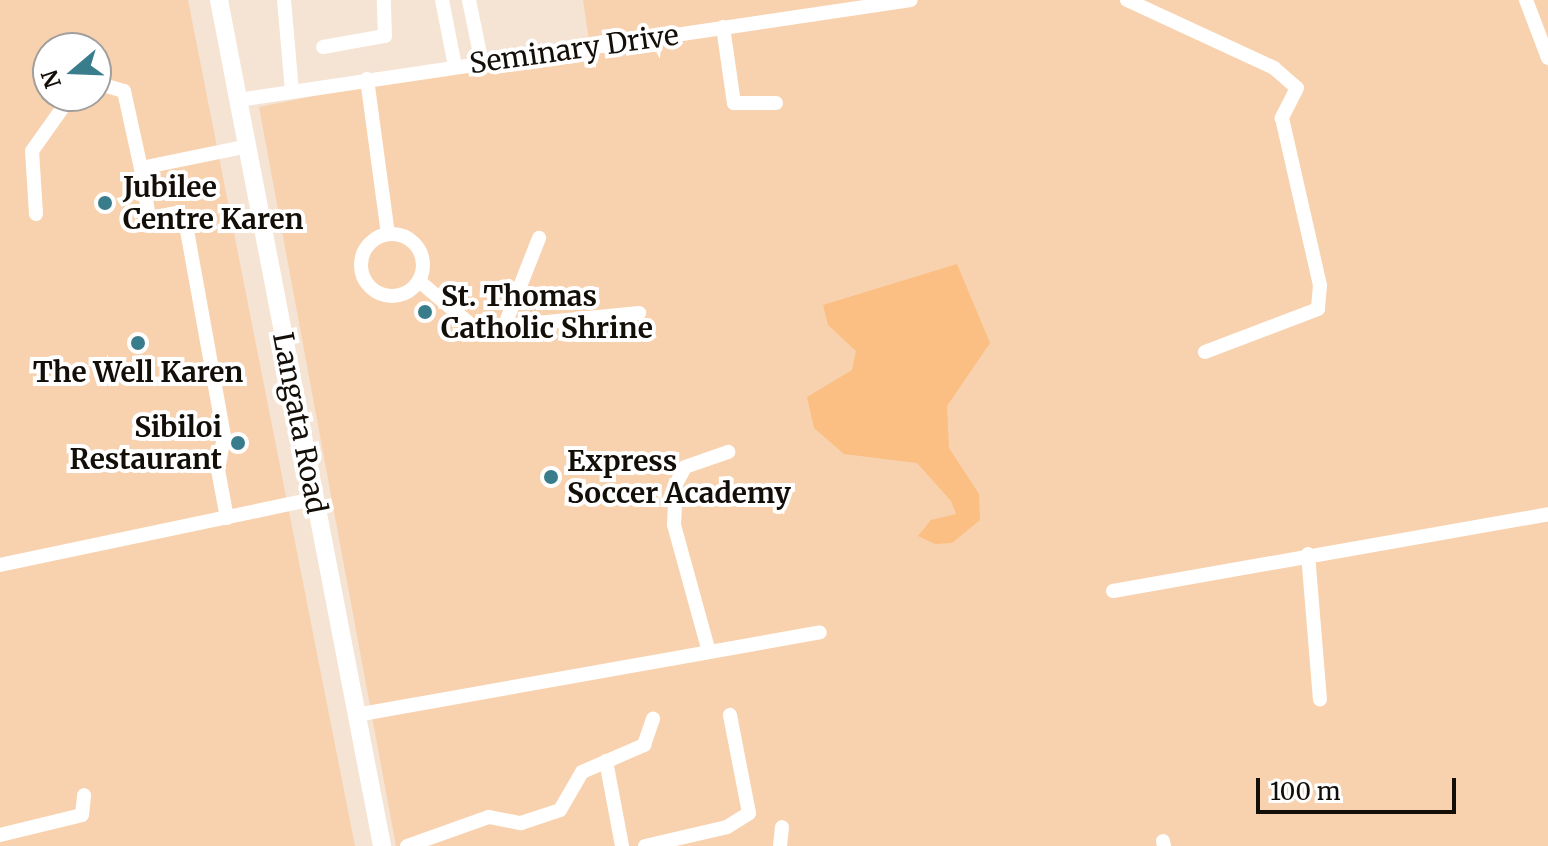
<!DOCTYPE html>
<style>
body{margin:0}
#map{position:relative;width:1548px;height:846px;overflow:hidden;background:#f5e3d3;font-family:Merriweather,serif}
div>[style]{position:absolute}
.green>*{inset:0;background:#f8d2ae}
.water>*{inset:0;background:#fbbe83}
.minor>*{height:14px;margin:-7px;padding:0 7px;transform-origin:7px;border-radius:7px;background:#fff}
.minor>.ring{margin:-7px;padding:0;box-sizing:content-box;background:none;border:14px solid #fff;border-radius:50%}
.major>*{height:18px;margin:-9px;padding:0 9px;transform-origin:9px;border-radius:9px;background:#fff}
.dots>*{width:22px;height:22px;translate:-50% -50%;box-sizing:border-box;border:4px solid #fff;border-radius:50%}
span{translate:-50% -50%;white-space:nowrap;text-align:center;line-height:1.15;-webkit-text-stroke:8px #fff;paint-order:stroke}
.street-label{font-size:28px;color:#140e09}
.poi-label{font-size:28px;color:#140e09;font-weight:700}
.left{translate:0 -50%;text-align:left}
.right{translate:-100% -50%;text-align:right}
.north{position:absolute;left:32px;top:32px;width:80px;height:80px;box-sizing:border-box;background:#fff;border:2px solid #a19f9d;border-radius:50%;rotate:251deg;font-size:22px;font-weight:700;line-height:32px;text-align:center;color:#140e09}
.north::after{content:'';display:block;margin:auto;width:28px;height:36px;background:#397d8c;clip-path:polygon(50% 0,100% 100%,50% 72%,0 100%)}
.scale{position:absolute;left:1256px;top:778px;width:200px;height:36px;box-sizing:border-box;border:4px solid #140e09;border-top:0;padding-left:10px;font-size:24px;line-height:28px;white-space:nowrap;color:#140e09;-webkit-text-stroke:6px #fff;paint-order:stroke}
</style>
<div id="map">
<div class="green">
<i style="clip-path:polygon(evenodd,0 0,188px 0,355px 846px,0 846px,0 0,48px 48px,96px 48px,96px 96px,48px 96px,48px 48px)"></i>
<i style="clip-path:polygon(583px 0,1548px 0,1548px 846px,396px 846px,259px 107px,589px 41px)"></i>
</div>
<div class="water">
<i style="clip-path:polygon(957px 264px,990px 343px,947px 406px,949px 448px,979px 494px,980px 520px,952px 543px,935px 544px,918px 536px,931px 520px,956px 514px,951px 501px,917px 463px,844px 454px,814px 428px,807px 397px,852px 370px,856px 351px,828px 325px,823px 305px)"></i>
</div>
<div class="minor">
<i style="left:284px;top:0;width:91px;rotate:85deg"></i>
<i style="left:442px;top:0;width:67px;rotate:78.9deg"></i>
<i style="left:469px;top:0;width:65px;rotate:78.5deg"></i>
<i style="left:1127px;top:0;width:162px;rotate:24.8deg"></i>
<i style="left:1274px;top:68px;width:30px;rotate:41deg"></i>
<i style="left:1297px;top:88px;width:34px;rotate:117deg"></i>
<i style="left:1282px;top:118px;width:171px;rotate:77.2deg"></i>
<i style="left:1320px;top:285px;width:24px;rotate:95deg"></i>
<i style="left:1318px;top:309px;width:121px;rotate:159.2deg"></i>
<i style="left:1526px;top:0;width:62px;rotate:69.2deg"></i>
<i style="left:723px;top:27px;width:77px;rotate:81.8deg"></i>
<i style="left:734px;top:103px;width:42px"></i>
<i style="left:323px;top:47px;width:63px;rotate:-10.1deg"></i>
<i style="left:385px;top:36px;width:36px;rotate:-92deg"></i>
<i style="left:367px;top:79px;width:156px;rotate:82.3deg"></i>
<i style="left:96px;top:83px;width:29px;rotate:16deg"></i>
<i style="left:124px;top:91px;width:79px;rotate:77.6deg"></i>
<i style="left:238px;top:100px;width:680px;rotate:-8.45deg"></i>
<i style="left:36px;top:214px;width:63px;rotate:-93.6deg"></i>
<i style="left:32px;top:151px;width:67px;rotate:-54.7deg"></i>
<i class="ring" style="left:361px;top:234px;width:48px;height:48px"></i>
<i style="left:419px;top:281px;width:75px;rotate:40.1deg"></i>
<i style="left:476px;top:329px;width:164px;rotate:-5.6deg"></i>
<i style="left:504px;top:327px;width:96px;rotate:-68.5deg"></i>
<i style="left:227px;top:518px;width:49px;rotate:-100.6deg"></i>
<i style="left:218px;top:470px;width:35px;rotate:-80deg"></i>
<i style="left:224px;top:436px;width:215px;rotate:-100.2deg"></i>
<i style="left:186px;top:224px;width:14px;rotate:-129deg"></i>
<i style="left:177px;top:213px;width:28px;rotate:170deg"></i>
<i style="left:149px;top:218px;width:51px;rotate:-99.1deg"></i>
<i style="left:141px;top:168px;width:109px;rotate:-11.6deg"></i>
<i style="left:1308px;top:554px;width:146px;rotate:85.3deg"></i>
<i style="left:0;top:565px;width:321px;rotate:-11.9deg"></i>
<i style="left:1113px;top:591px;width:442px;rotate:-10deg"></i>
<i style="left:709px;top:652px;width:132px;rotate:-105.4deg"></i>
<i style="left:674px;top:525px;width:41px;rotate:-87.2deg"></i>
<i style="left:676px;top:484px;width:19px;rotate:-62deg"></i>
<i style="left:685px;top:467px;width:46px;rotate:-19.2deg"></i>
<i style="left:356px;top:715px;width:471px;rotate:-10.1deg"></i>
<i style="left:606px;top:761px;width:86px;rotate:79.3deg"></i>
<i style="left:0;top:835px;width:84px;rotate:-13.7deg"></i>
<i style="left:82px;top:815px;width:20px;rotate:-84deg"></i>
<i style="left:1163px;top:841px;width:5px;rotate:79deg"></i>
<i style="left:407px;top:846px;width:87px;rotate:-19.5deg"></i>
<i style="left:489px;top:817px;width:33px;rotate:11deg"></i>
<i style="left:521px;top:823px;width:41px;rotate:-18.4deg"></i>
<i style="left:560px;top:810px;width:44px;rotate:-59.9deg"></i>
<i style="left:582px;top:772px;width:68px;rotate:-23.5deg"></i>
<i style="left:644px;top:745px;width:28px;rotate:-71deg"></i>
<i style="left:645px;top:846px;width:84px;rotate:-13deg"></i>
<i style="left:727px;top:827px;width:26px;rotate:-32deg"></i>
<i style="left:749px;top:813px;width:100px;rotate:-101deg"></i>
<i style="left:780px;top:846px;width:19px;rotate:-84deg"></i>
</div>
<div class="major">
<i style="left:219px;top:0;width:862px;rotate:79.09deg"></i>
</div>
<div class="dots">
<i style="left:105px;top:203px;background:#397d8c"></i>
<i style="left:425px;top:312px;background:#397d8c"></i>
<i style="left:138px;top:343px;background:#397d8c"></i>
<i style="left:238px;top:443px;background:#397d8c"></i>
<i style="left:551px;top:477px;background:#397d8c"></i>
</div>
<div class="street-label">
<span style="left:574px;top:49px;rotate:-8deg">Seminary Drive</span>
<span style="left:300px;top:423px;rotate:79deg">Langata Road</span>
</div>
<div class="poi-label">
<span class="left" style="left:123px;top:203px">Jubilee<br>Centre Karen</span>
<span class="left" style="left:441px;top:312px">St. Thomas<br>Catholic Shrine</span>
<span style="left:138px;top:372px">The Well Karen</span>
<span class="right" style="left:222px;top:443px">Sibiloi<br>Restaurant</span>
<span class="left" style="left:567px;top:477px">Express<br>Soccer Academy</span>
</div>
<div class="north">N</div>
<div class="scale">100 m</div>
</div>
